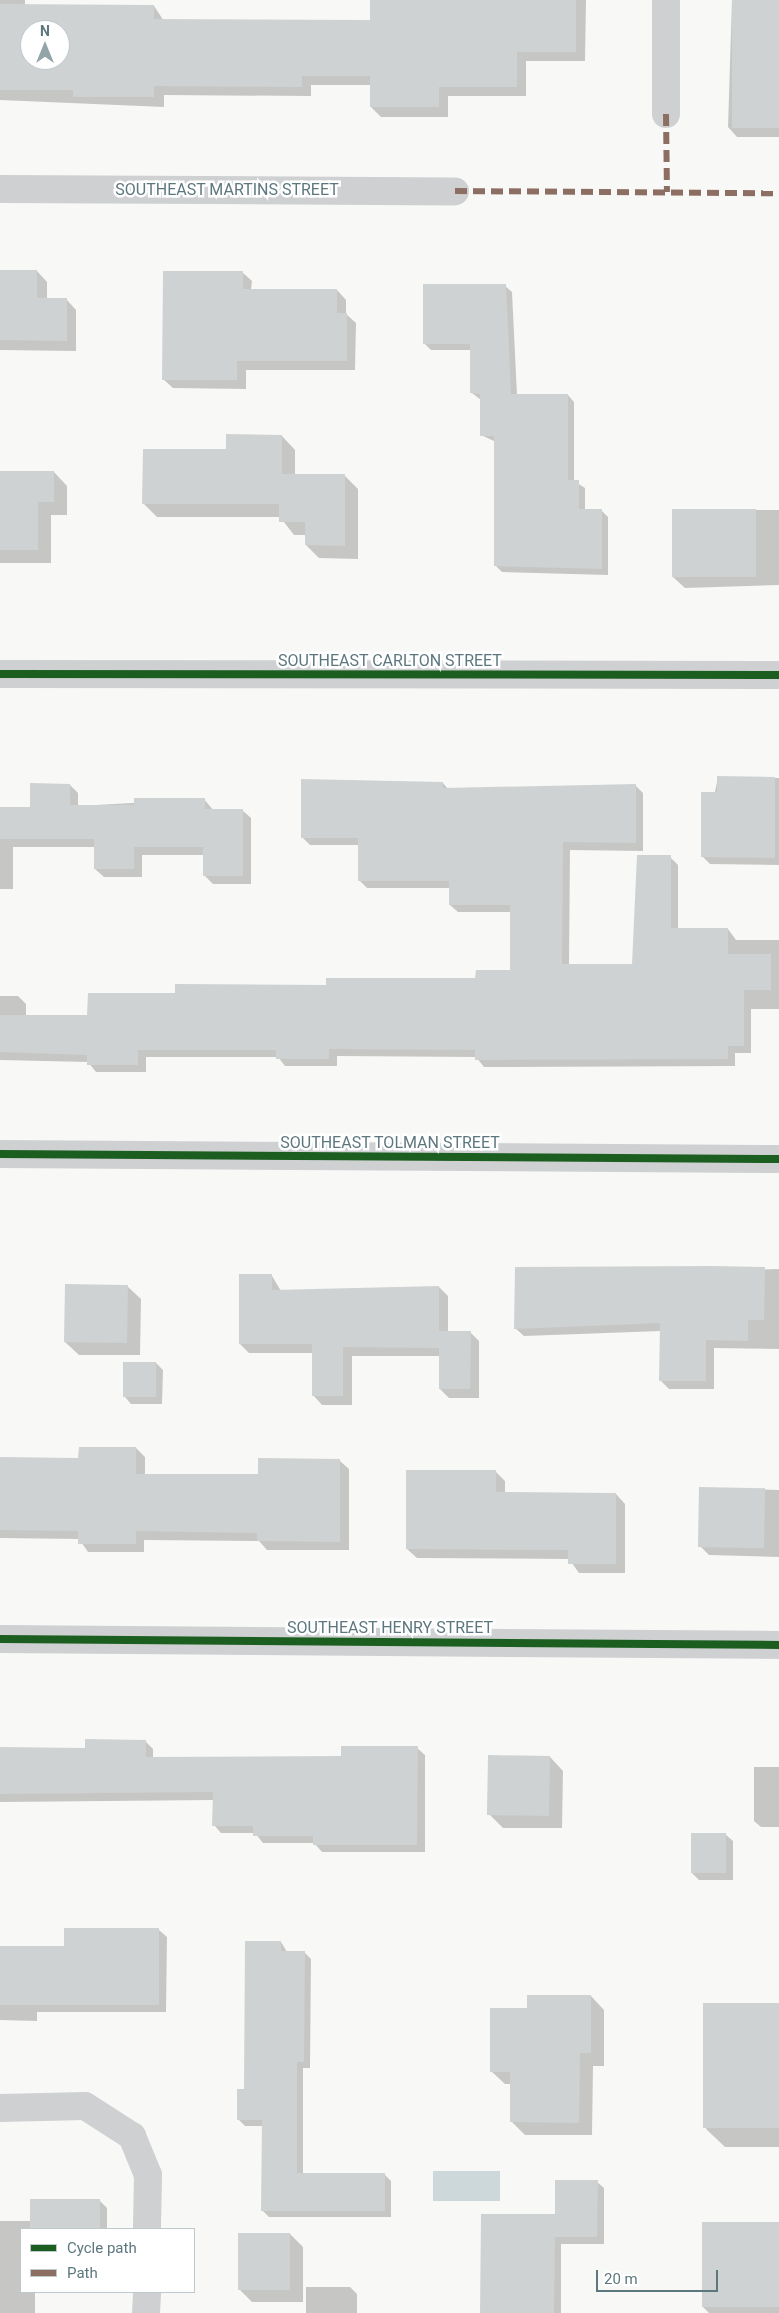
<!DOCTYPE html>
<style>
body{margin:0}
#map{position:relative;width:779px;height:2313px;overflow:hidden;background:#f8f8f7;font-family:Roboto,sans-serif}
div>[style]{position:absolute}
.water>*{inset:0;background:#cdd8da;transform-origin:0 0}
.shadow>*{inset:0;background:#0003}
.building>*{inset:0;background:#cfd2d2;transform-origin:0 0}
.street>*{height:28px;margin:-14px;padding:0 14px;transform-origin:14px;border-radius:14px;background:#ced0d1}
.quiet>*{height:6px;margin-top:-3px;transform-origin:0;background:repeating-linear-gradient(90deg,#8d6e63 0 12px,transparent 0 18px)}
.cycleway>*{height:8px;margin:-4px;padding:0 4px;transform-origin:4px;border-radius:4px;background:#1b5e20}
span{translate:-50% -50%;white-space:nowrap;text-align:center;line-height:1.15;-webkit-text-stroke:5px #fff;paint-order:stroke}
.street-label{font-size:16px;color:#5d777e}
.legend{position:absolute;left:20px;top:2228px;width:175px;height:65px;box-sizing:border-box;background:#fff;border:1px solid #bec9cb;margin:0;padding:6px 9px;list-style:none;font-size:15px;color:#5d777e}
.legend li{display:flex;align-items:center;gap:10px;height:25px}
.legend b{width:25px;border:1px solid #bec9cb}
.north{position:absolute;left:20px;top:20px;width:50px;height:50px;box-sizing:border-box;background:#fff;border:1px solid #bec9cb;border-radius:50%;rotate:0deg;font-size:14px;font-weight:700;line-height:20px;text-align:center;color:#5d777e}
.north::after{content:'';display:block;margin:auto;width:18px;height:22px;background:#93a4a8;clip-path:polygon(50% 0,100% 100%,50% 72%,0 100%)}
.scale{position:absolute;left:596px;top:2270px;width:122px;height:22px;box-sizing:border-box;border:2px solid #5d777e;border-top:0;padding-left:6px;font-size:15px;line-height:18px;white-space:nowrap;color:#5d777e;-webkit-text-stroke:4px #fff;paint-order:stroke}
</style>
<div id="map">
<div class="water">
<i style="left:433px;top:2171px;width:67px;height:30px"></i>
</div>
<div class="shadow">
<i style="clip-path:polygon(evenodd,0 0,25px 0,25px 5px,154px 6px,164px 21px,372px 22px,467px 0,586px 0,585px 61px,526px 61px,526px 96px,448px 96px,448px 117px,381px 117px,371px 107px,371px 85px,311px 85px,311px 96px,164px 95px,164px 107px,0 100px,0 0,30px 30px,60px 30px,60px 60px,30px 60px,30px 30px)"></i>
<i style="clip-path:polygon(732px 0,779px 0,779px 137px,737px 137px,728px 127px)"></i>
<i style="clip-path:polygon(0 271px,37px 271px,47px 282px,47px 299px,66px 299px,76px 310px,76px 351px,0 350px)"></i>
<i style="clip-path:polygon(242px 272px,252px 281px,251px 290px,337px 290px,346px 300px,346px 314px,356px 323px,355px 370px,246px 370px,246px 389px,173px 388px,163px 379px)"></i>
<i style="clip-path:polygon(505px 286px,512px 292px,517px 395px,568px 395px,574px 402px,574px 481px,585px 488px,585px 510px,601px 510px,608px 517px,608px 575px,502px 572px,495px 565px,496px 442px,481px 435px,481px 400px,472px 393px,472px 350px,431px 350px,424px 343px)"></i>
<i style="clip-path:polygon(282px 436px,295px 450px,295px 475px,344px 475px,358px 489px,358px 559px,319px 558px,306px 545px,306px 535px,294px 535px,280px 517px,157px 517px,143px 503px,227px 451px)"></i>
<i style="clip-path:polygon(0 472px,54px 472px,67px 486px,67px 515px,51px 515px,51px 563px,0 563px)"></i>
<i style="clip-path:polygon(674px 510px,779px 510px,779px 585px,685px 588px,673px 577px)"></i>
<i style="clip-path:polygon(718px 777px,779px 778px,779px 865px,710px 864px,702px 856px)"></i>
<i style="clip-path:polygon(443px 783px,448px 789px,635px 785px,643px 793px,643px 851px,570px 850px,569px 965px,633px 965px,670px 857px,678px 865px,678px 929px,728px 929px,736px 940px,779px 940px,779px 1009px,751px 1009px,751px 1053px,735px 1053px,735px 1066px,484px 1067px,476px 1057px,337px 1056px,337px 1066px,285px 1066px,278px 1057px,146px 1057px,146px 1072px,96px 1072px,88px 1062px,0 1060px,0 996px,18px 996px,26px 1004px,26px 1016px,89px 1016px,176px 995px,477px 979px,511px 971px,511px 912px,458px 912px,450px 905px,450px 888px,367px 888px,359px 880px,359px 845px,310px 845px,302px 837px)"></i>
<i style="clip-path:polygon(70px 785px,78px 793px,78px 806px,204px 799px,213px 810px,242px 810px,251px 818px,251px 884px,213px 884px,204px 875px,204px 855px,142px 855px,142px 877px,104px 877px,95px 869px,95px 847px,13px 847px,13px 889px,0 889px,0 808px,32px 808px)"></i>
<i style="clip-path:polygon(779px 1269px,779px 1349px,714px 1348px,714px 1389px,669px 1389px,661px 1381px,661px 1331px,524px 1336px,515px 1328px,712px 1271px)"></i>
<i style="clip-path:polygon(272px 1276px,281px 1291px,439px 1287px,448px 1296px,448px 1332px,470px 1332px,479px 1341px,479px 1398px,449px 1398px,440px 1389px,440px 1356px,352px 1356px,352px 1405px,322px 1405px,313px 1395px,313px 1353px,249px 1353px,240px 1344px)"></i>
<i style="clip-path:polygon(127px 1286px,141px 1299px,140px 1355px,79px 1355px,65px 1342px)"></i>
<i style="clip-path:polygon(156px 1363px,163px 1370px,162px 1404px,131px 1404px,125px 1397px)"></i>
<i style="clip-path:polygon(136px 1448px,145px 1457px,145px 1475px,259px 1475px,340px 1461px,349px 1469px,349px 1550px,267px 1550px,259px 1541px,144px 1540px,144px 1552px,88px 1552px,79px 1539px,0 1538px,0 1458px,80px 1459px)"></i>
<i style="clip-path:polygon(495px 1471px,505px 1481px,505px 1493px,616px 1494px,625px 1504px,625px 1573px,579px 1573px,569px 1559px,417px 1558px,407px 1549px)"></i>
<i style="clip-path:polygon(700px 1488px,779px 1490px,779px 1557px,709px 1555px,700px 1546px)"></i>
<i style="clip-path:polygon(145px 1741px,153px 1749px,153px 1758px,342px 1758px,417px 1748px,425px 1755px,425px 1852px,322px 1852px,314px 1843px,263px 1843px,255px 1833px,221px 1833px,214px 1825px,214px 1800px,0 1802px,0 1748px,86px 1749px)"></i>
<i style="clip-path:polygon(550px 1757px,563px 1771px,562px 1828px,503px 1828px,489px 1814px)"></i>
<i style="clip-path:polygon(754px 1767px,779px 1767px,779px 1827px,761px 1827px,754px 1821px)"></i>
<i style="clip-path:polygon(726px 1835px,733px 1841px,733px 1880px,699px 1880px,692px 1873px)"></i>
<i style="clip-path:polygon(159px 1930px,167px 1937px,166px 2012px,37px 2012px,37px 2021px,0 2020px,0 1947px,65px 1947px)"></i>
<i style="clip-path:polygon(281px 1942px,287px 1952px,304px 1952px,311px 1959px,310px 2068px,303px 2068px,303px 2175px,385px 2175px,391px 2181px,391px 2217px,269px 2217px,262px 2210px,263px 2126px,245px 2126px,238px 2119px)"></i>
<i style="clip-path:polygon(591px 1996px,604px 2010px,604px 2066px,593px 2066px,592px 2135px,525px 2135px,511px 2121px,511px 2084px,505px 2084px,491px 2071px,528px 2010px)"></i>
<i style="clip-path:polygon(779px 2005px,779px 2147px,725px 2147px,706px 2129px)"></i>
<i style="clip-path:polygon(597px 2182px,604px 2188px,604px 2244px,561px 2244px,561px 2313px,482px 2313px,556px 2215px)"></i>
<i style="clip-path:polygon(99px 2200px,107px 2208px,107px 2229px,21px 2229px,21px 2292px,35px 2292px,35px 2313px,0 2313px,0 2221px,31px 2221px)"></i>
<i style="clip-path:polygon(779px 2223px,779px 2313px,709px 2313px,703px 2307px)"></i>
<i style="clip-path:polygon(290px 2234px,303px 2247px,303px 2302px,252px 2302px,239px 2289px)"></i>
<i style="clip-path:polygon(306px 2287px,350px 2287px,357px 2294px,357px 2313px,306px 2313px)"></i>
</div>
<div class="building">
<i style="clip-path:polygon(evenodd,370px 0,576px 0,576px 52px,517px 52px,517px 87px,439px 87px,439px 107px,370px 107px,370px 76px,302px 76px,302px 87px,154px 86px,154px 97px,73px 97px,73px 90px,0 90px,0 4px,154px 5px,154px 19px,370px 20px,370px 0,30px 30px,60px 30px,60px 60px,30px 60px,30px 30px)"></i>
<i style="left:732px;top:0;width:47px;height:128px"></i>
<i style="clip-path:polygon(0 270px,37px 270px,37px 298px,67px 298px,67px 341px,0 340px)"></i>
<i style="clip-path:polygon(163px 271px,243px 271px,243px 289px,337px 289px,337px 313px,347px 313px,347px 361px,237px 361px,237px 380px,162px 380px)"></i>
<i style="clip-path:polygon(423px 284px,506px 284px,511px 394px,568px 394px,568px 480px,579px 480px,579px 509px,602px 509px,602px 569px,494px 566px,494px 436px,480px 436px,480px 394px,470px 393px,470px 344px,423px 344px)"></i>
<i style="clip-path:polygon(226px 434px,282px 435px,282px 474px,345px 474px,345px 546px,305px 545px,305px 522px,279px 522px,279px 504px,142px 504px,143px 449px,226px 449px)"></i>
<i style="clip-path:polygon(0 471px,54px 471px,54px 502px,38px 502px,38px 550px,0 550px)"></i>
<i style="left:672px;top:509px;width:84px;height:68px"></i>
<i style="clip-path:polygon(717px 776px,775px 777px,775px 858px,701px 857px,701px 792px,717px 792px)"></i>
<i style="clip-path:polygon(301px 779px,443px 782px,443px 788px,636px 784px,636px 843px,563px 842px,562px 964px,632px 964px,637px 855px,671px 855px,671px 928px,728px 928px,728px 954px,771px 954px,771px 990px,744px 990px,744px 1046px,728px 1046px,728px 1059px,475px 1060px,475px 1050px,329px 1049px,329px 1059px,276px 1059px,276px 1050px,138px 1050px,138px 1065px,87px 1065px,87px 1055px,0 1052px,0 1015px,87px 1015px,88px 993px,175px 993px,175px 984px,326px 985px,326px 978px,475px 978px,476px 970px,510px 970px,510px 905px,449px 905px,449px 881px,358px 881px,358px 838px,301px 838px)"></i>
<i style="clip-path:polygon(30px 783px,70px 784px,70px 805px,134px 805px,134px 798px,205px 798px,205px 809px,243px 809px,243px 876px,203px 876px,203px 847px,134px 847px,134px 869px,94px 869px,94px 839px,0 839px,0 807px,30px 807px)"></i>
<i style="clip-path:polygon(712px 1266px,765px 1267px,764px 1320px,748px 1320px,748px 1341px,706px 1340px,706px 1381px,659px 1381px,660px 1323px,514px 1329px,515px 1267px)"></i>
<i style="clip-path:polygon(239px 1274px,272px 1274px,272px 1290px,439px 1286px,439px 1331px,471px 1331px,470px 1389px,439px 1389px,439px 1348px,343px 1347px,343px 1396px,312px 1396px,312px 1344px,239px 1344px)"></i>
<i style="left:65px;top:1284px;width:63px;height:58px;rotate:1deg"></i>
<i style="left:123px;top:1362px;width:33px;height:35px"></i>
<i style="clip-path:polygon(79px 1447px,136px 1447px,136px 1474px,258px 1474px,258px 1458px,340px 1459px,340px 1542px,257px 1541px,257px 1533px,136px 1531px,136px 1544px,78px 1544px,78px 1531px,0 1530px,0 1457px,78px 1458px)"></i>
<i style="clip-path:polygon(406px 1470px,496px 1470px,496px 1492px,616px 1493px,616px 1564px,568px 1564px,568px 1550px,406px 1549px)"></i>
<i style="left:699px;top:1487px;width:66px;height:60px;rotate:1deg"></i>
<i style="clip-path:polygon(85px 1739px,146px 1740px,146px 1757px,341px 1756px,341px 1746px,418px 1746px,417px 1845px,313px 1845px,313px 1836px,253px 1836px,253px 1826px,212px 1826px,213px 1792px,0 1794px,0 1747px,85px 1748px)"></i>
<i style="left:488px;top:1755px;width:62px;height:60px;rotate:1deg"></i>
<i style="left:691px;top:1833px;width:35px;height:40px"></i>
<i style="clip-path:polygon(64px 1928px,159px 1928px,159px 2005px,0 2005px,0 1946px,64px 1946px)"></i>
<i style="clip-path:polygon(245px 1941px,281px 1941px,281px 1951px,305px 1951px,304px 2062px,297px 2062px,297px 2173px,385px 2173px,385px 2211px,261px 2211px,262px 2120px,237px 2120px,237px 2089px,244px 2089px)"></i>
<i style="clip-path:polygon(527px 1995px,591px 1995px,591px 2053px,580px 2053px,579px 2123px,510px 2122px,510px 2072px,490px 2072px,490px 2008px,527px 2008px)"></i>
<i style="left:779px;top:2003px;width:125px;height:76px;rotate:90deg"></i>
<i style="clip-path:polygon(555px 2180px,598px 2180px,597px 2237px,555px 2237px,554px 2313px,480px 2313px,481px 2214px,555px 2214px)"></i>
<i style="left:30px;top:2199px;width:70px;height:30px"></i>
<i style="left:702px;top:2222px;width:77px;height:85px"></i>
<i style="left:238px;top:2233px;width:52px;height:57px"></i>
</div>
<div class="street">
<i style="left:666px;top:114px;width:114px;rotate:-90deg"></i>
<i style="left:0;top:189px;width:455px;rotate:0.3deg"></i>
<i style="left:0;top:674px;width:779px;rotate:0.07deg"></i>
<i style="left:0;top:1154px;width:779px;rotate:0.37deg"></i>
<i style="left:0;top:1639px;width:779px;rotate:0.44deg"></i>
<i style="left:0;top:2108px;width:85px;rotate:-1.3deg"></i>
<i style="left:85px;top:2106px;width:56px;rotate:32.6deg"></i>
<i style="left:132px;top:2136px;width:42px;rotate:67.7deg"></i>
<i style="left:148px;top:2175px;width:54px;rotate:91.1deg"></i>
<i style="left:146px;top:2313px;width:21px;rotate:-87deg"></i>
</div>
<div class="quiet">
<i style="left:666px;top:114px;width:78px;rotate:89.3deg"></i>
<i style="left:455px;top:191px;width:324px;rotate:0.4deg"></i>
</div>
<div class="cycleway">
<i style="left:0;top:674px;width:779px;rotate:0.07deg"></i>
<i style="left:0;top:1154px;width:779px;rotate:0.37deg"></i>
<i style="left:0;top:1639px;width:779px;rotate:0.44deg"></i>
</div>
<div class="street-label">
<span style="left:227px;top:190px">SOUTHEAST MARTINS STREET</span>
<span style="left:390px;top:661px">SOUTHEAST CARLTON STREET</span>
<span style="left:390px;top:1143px">SOUTHEAST TOLMAN STREET</span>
<span style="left:390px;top:1628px">SOUTHEAST HENRY STREET</span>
</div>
<ul class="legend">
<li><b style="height:6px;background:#1b5e20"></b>Cycle path</li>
<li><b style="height:6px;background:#8d6e63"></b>Path</li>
</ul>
<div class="north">N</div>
<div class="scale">20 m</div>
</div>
